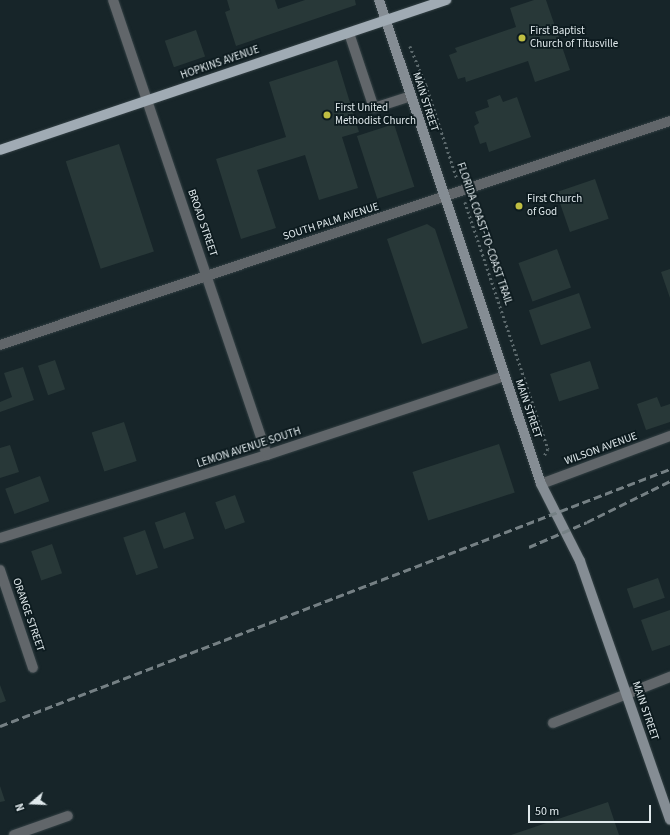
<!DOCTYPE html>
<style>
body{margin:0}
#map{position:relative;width:670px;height:835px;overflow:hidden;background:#172529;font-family:"Source Sans 3",sans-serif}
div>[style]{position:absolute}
.building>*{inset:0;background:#283838;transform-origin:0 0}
.path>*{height:2.5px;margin-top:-1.25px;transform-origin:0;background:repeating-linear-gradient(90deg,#5c696c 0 2px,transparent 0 5px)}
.roads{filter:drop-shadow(0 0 1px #334044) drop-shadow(0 0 1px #334044)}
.lane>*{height:10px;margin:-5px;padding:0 5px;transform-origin:5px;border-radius:5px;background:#61666a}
.street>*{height:10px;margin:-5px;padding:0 5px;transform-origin:5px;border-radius:5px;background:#61666a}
.secondary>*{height:10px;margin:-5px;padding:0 5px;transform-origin:5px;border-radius:5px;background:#858d94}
.primary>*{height:10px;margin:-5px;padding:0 5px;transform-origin:5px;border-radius:5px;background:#a0abb4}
.rail>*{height:3px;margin-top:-1.5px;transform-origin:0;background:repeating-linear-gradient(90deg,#758084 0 8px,transparent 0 12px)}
.dots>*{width:11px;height:11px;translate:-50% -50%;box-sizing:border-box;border:2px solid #0d1b1f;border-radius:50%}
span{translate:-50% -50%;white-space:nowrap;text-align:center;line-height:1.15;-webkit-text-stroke:3.5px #0d1b1f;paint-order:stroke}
.poi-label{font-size:11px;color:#e0e9ec}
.left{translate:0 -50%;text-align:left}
.street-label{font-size:11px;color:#e0e9ec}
.north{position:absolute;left:12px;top:783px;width:40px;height:40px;-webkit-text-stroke:3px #0d1b1f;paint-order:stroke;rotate:251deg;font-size:11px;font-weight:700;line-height:16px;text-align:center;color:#e0e9ec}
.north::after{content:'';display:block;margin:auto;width:14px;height:18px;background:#e0e9ec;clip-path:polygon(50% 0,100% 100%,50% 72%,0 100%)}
.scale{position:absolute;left:528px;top:805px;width:123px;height:18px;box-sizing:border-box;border:2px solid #e0e9ec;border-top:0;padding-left:5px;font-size:12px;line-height:14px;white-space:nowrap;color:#e0e9ec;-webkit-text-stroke:3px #0d1b1f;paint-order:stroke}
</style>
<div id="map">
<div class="building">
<i style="clip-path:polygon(227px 0,275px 0,278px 9px,305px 0,355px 0,356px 5px,236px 46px,225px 12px,230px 10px)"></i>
<i style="clip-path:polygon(534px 0,546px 0,570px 70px,535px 82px,528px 61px,466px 82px,465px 77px,458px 79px,449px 55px,457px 52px,455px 48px,516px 27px,510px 8px)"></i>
<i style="left:196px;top:30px;width:28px;height:33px;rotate:71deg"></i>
<i style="clip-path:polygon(337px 60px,359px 132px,342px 137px,358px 188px,319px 200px,305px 155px,257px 170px,276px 228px,241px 239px,216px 159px,286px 137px,269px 82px)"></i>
<i style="clip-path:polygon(500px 95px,503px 102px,517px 97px,531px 137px,489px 152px,486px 142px,480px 144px,474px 126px,479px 123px,475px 112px,489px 107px,487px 100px)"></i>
<i style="left:394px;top:124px;width:66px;height:39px;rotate:72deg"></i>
<i style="left:119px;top:144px;width:113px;height:56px;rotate:72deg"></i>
<i style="left:595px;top:179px;width:42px;height:41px;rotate:71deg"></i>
<i style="clip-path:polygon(427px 224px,435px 229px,468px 328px,422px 344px,387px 239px)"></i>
<i style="left:557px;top:249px;width:41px;height:41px;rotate:70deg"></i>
<i style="clip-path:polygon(670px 269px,670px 298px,661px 272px)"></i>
<i style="left:579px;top:293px;width:37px;height:53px;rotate:71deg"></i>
<i style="left:55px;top:360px;width:31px;height:18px;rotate:71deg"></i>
<i style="left:590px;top:361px;width:29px;height:42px;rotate:72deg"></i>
<i style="clip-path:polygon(23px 367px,34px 400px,0 412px,0 402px,12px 397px,4px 373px)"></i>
<i style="clip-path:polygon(657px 397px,661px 407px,670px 404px,670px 422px,646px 430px,637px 404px)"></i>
<i style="left:124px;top:422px;width:41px;height:34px;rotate:72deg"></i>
<i style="left:499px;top:444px;width:51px;height:91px;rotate:72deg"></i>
<i style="clip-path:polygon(10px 445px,19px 472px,0 478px,0 448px)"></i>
<i style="left:40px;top:476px;width:27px;height:37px;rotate:70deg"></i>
<i style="left:235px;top:495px;width:29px;height:21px;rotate:70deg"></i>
<i style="left:185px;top:512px;width:28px;height:32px;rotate:71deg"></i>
<i style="left:145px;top:530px;width:40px;height:23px;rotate:71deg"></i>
<i style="left:52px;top:544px;width:31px;height:22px;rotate:71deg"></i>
<i style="left:658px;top:578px;width:21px;height:33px;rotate:71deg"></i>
<i style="clip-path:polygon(670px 610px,670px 645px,652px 651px,641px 620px)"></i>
<i style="clip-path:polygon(0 685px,6px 701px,0 703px)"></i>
<i style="clip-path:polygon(0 786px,5px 801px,0 802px)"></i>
<i style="clip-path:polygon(608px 802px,619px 835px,511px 835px)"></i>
</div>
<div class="path">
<i style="left:410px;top:46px;width:42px;rotate:67.7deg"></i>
<i style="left:426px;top:85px;width:99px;rotate:71.7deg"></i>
<i style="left:465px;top:202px;width:261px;rotate:71.4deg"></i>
<i style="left:548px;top:449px;width:7px;rotate:117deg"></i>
</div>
<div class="roads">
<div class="lane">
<i style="left:349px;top:33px;width:79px;rotate:71.6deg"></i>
<i style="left:374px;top:108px;width:39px;rotate:-18deg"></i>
<i style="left:14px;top:835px;width:57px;rotate:-19.4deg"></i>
</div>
<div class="street">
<i style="left:113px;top:0;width:480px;rotate:71.3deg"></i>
<i style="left:0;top:345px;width:706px;rotate:-18.49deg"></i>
<i style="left:541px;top:484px;width:138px;rotate:-20.4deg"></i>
<i style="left:0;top:538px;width:280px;rotate:-17.3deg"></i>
<i style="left:267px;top:455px;width:250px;rotate:-18.4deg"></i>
<i style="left:0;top:570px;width:103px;rotate:71.4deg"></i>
<i style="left:553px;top:723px;width:126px;rotate:-21.5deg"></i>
</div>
<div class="secondary">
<i style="left:379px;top:0;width:510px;rotate:71.49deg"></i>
<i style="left:541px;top:484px;width:86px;rotate:63.1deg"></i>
<i style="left:580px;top:561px;width:274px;rotate:70.8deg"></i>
</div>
<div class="primary">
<i style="left:0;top:150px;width:471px;rotate:-18.6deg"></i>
</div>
</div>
<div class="rail">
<i style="left:529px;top:547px;width:63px;rotate:-23.3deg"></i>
<i style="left:587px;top:522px;width:93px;rotate:-26.3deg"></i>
<i style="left:0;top:726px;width:718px;rotate:-20.99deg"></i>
</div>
<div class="dots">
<i style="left:522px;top:38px;background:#bfbe42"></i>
<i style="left:327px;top:115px;background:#bfbe42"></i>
<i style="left:519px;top:206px;background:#bfbe42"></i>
</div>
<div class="poi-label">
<span class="left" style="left:530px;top:38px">First Baptist<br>Church of Titusville</span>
<span class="left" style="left:335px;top:115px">First United<br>Methodist Church</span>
<span class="left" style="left:527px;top:206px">First Church<br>of God</span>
</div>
<div class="street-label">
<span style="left:220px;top:63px;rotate:-19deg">HOPKINS AVENUE</span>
<span style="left:425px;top:102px;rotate:72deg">MAIN STREET</span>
<span style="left:331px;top:222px;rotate:-18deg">SOUTH PALM AVENUE</span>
<span style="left:202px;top:223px;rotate:71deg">BROAD STREET</span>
<span style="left:484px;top:234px;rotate:71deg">FLORIDA COAST-TO-COAST TRAIL</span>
<span style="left:528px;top:409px;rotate:71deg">MAIN STREET</span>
<span style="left:249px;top:448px;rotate:-18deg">LEMON AVENUE SOUTH</span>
<span style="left:601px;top:449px;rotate:-20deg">WILSON AVENUE</span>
<span style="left:28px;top:615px;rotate:71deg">ORANGE STREET</span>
<span style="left:645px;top:711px;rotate:71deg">MAIN STREET</span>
</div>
<div class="north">N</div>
<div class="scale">50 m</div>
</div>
